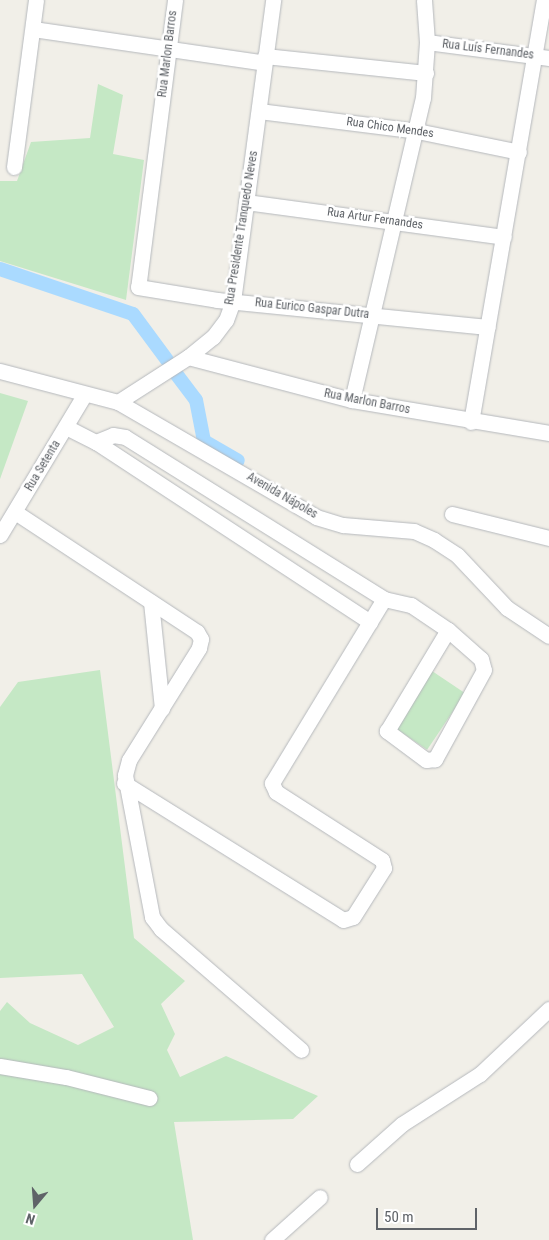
<!DOCTYPE html>
<meta charset="utf-8">
<style>
body{margin:0}
#map{position:relative;width:549px;height:1240px;overflow:hidden;background:#f1efe8;font-family:"Roboto Condensed",sans-serif}
div>[style]{position:absolute}
.green>*{inset:0;background:#c5e8c5;transform-origin:0 0}
.canal>*{height:14px;margin:-7px;padding:0 7px;transform-origin:7px;border-radius:7px;background:#aadaff}
.roads{filter:drop-shadow(0 0 1px #b5b8bc) drop-shadow(0 0 1px #b5b8bc)}
.minor>*{height:15px;margin:-7.5px;padding:0 7.5px;transform-origin:7.5px;border-radius:7.5px;background:#fff}
span{translate:-50% -50%;white-space:nowrap;text-align:center;line-height:1.15;-webkit-text-stroke:5px #fff;paint-order:stroke}
.street-label{font-size:12px;color:#5f6368}
.north{position:absolute;left:10px;top:1180px;width:50px;height:50px;-webkit-text-stroke:4px #fff;paint-order:stroke;rotate:198deg;font-size:14px;font-weight:700;line-height:20px;text-align:center;color:#5f6368}
.north::after{content:'';display:block;margin:auto;width:18px;height:22px;background:#5f6368;clip-path:polygon(50% 0,100% 100%,50% 72%,0 100%)}
.scale{position:absolute;left:376px;top:1208px;width:101px;height:22px;box-sizing:border-box;border:2px solid #5f6368;border-top:0;padding-left:6px;font-size:15px;line-height:18px;white-space:nowrap;color:#5f6368;-webkit-text-stroke:4px #fff;paint-order:stroke}
</style>
<div id="map">
<div class="green">
<i style="clip-path:polygon(98px 84px,123px 95px,113px 154px,144px 160px,126px 300px,0 261px,0 181px,17px 181px,31px 142px,90px 138px)"></i>
<i style="clip-path:polygon(0 393px,28px 401px,0 479px)"></i>
<i style="clip-path:polygon(100px 670px,134px 938px,185px 981px,161px 1004px,175px 1034px,167px 1050px,180px 1077px,226px 1056px,318px 1096px,293px 1119px,174px 1122px,193px 1240px,0 1240px,0 1011px,7px 1002px,30px 1023px,78px 1045px,114px 1027px,82px 974px,0 978px,0 707px,18px 682px)"></i>
<i style="left:432px;top:671px;width:40px;height:68px;rotate:34deg"></i>
</div>
<div class="canal">
<i style="left:0;top:269px;width:140px;rotate:18.7deg"></i>
<i style="left:133px;top:314px;width:57px;rotate:53.5deg"></i>
<i style="left:177px;top:375px;width:31px;rotate:53deg"></i>
<i style="left:196px;top:400px;width:42px;rotate:79deg"></i>
<i style="left:204px;top:441px;width:39px;rotate:30deg"></i>
</div>
<div class="roads">
<div class="minor">
<i style="left:175px;top:0;width:289px;rotate:97.3deg"></i>
<i style="left:138px;top:287px;width:80px;rotate:9.3deg"></i>
<i style="left:217px;top:300px;width:272px;rotate:5.7deg"></i>
<i style="left:33px;top:29px;width:234px;rotate:8.3deg"></i>
<i style="left:427px;top:42px;width:123px;rotate:7.5deg"></i>
<i style="left:265px;top:56px;width:162px;rotate:6deg"></i>
<i style="left:259px;top:111px;width:159px;rotate:7.2deg"></i>
<i style="left:417px;top:131px;width:104px;rotate:11.6deg"></i>
<i style="left:14px;top:167px;width:168px;rotate:-82.5deg"></i>
<i style="left:246px;top:202px;width:260px;rotate:7.7deg"></i>
<i style="left:188px;top:357px;width:170px;rotate:14.7deg"></i>
<i style="left:352px;top:400px;width:200px;rotate:9.5deg"></i>
<i style="left:0;top:371px;width:122px;rotate:14.7deg"></i>
<i style="left:118px;top:402px;width:229px;rotate:30.1deg"></i>
<i style="left:316px;top:517px;width:28px;rotate:17deg"></i>
<i style="left:343px;top:525px;width:71px;rotate:4.8deg"></i>
<i style="left:414px;top:531px;width:22px;rotate:24deg"></i>
<i style="left:434px;top:540px;width:27px;rotate:33deg"></i>
<i style="left:457px;top:555px;width:73px;rotate:46.7deg"></i>
<i style="left:507px;top:608px;width:50px;rotate:33.7deg"></i>
<i style="left:352px;top:400px;width:310px;rotate:-76.8deg"></i>
<i style="left:423px;top:98px;width:56px;rotate:-85.9deg"></i>
<i style="left:427px;top:42px;width:42px;rotate:-94.1deg"></i>
<i style="left:118px;top:402px;width:83px;rotate:-32.7deg"></i>
<i style="left:188px;top:357px;width:32px;rotate:-39deg"></i>
<i style="left:213px;top:337px;width:21px;rotate:-53deg"></i>
<i style="left:226px;top:320px;width:20px;rotate:-70deg"></i>
<i style="left:233px;top:301px;width:304px;rotate:-82.4deg"></i>
<i style="left:471px;top:422px;width:428px;rotate:-80.2deg"></i>
<i style="left:66px;top:427px;width:34px;rotate:27deg"></i>
<i style="left:96px;top:442px;width:328px;rotate:33.3deg"></i>
<i style="left:96px;top:442px;width:18px;rotate:-22deg"></i>
<i style="left:113px;top:435px;width:12px;rotate:9deg"></i>
<i style="left:125px;top:437px;width:305px;rotate:32deg"></i>
<i style="left:384px;top:599px;width:28px;rotate:13deg"></i>
<i style="left:411px;top:605px;width:45px;rotate:34deg"></i>
<i style="left:448px;top:630px;width:44px;rotate:41.3deg"></i>
<i style="left:481px;top:659px;width:11px;rotate:75deg"></i>
<i style="left:484px;top:670px;width:102px;rotate:118.8deg"></i>
<i style="left:435px;top:759px;width:9px;rotate:174deg"></i>
<i style="left:426px;top:760px;width:49px;rotate:-143.4deg"></i>
<i style="left:387px;top:731px;width:118px;rotate:-58.9deg"></i>
<i style="left:15px;top:512px;width:218px;rotate:33.4deg"></i>
<i style="left:197px;top:632px;width:8px;rotate:60deg"></i>
<i style="left:201px;top:639px;width:9px;rotate:103deg"></i>
<i style="left:199px;top:648px;width:132px;rotate:122deg"></i>
<i style="left:129px;top:760px;width:16px;rotate:105deg"></i>
<i style="left:125px;top:775px;width:145px;rotate:79.2deg"></i>
<i style="left:152px;top:917px;width:15px;rotate:53deg"></i>
<i style="left:161px;top:929px;width:185px;rotate:40.8deg"></i>
<i style="left:452px;top:514px;width:100px;rotate:13.9deg"></i>
<i style="left:0;top:535px;width:163px;rotate:-59deg"></i>
<i style="left:151px;top:602px;width:107px;rotate:84.1deg"></i>
<i style="left:124px;top:783px;width:258px;rotate:32deg"></i>
<i style="left:343px;top:920px;width:10px;rotate:-17deg"></i>
<i style="left:353px;top:917px;width:58px;rotate:-57.7deg"></i>
<i style="left:384px;top:868px;width:8px;rotate:-104deg"></i>
<i style="left:382px;top:860px;width:126px;rotate:-147.3deg"></i>
<i style="left:276px;top:792px;width:10px;rotate:-114deg"></i>
<i style="left:272px;top:783px;width:215px;rotate:-58.7deg"></i>
<i style="left:0;top:1066px;width:67px;rotate:9.5deg"></i>
<i style="left:66px;top:1077px;width:86px;rotate:14.2deg"></i>
<i style="left:357px;top:1164px;width:60px;rotate:-41.6deg"></i>
<i style="left:402px;top:1124px;width:93px;rotate:-32.7deg"></i>
<i style="left:480px;top:1074px;width:95px;rotate:-43.3deg"></i>
<i style="left:272px;top:1240px;width:64px;rotate:-41.9deg"></i>
</div>
</div>
<div class="street-label">
<span style="left:488px;top:50px;rotate:7deg">Rua Luís Fernandes</span>
<span style="left:168px;top:54px;rotate:-83deg">Rua Marlon Barros</span>
<span style="left:390px;top:128px;rotate:8deg">Rua Chico Mendes</span>
<span style="left:375px;top:219px;rotate:8deg">Rua Artur Fernandes</span>
<span style="left:242px;top:228px;rotate:-81deg">Rua Presidente Tranquedo Neves</span>
<span style="left:312px;top:309px;rotate:6deg">Rua Eurico Gaspar Dutra</span>
<span style="left:367px;top:402px;rotate:11deg">Rua Marlon Barros</span>
<span style="left:43px;top:466px;rotate:-59deg">Rua Setenta</span>
<span style="left:282px;top:496px;rotate:30deg">Avenida Nápoles</span>
</div>
<div class="north">N</div>
<div class="scale">50 m</div>
</div>
